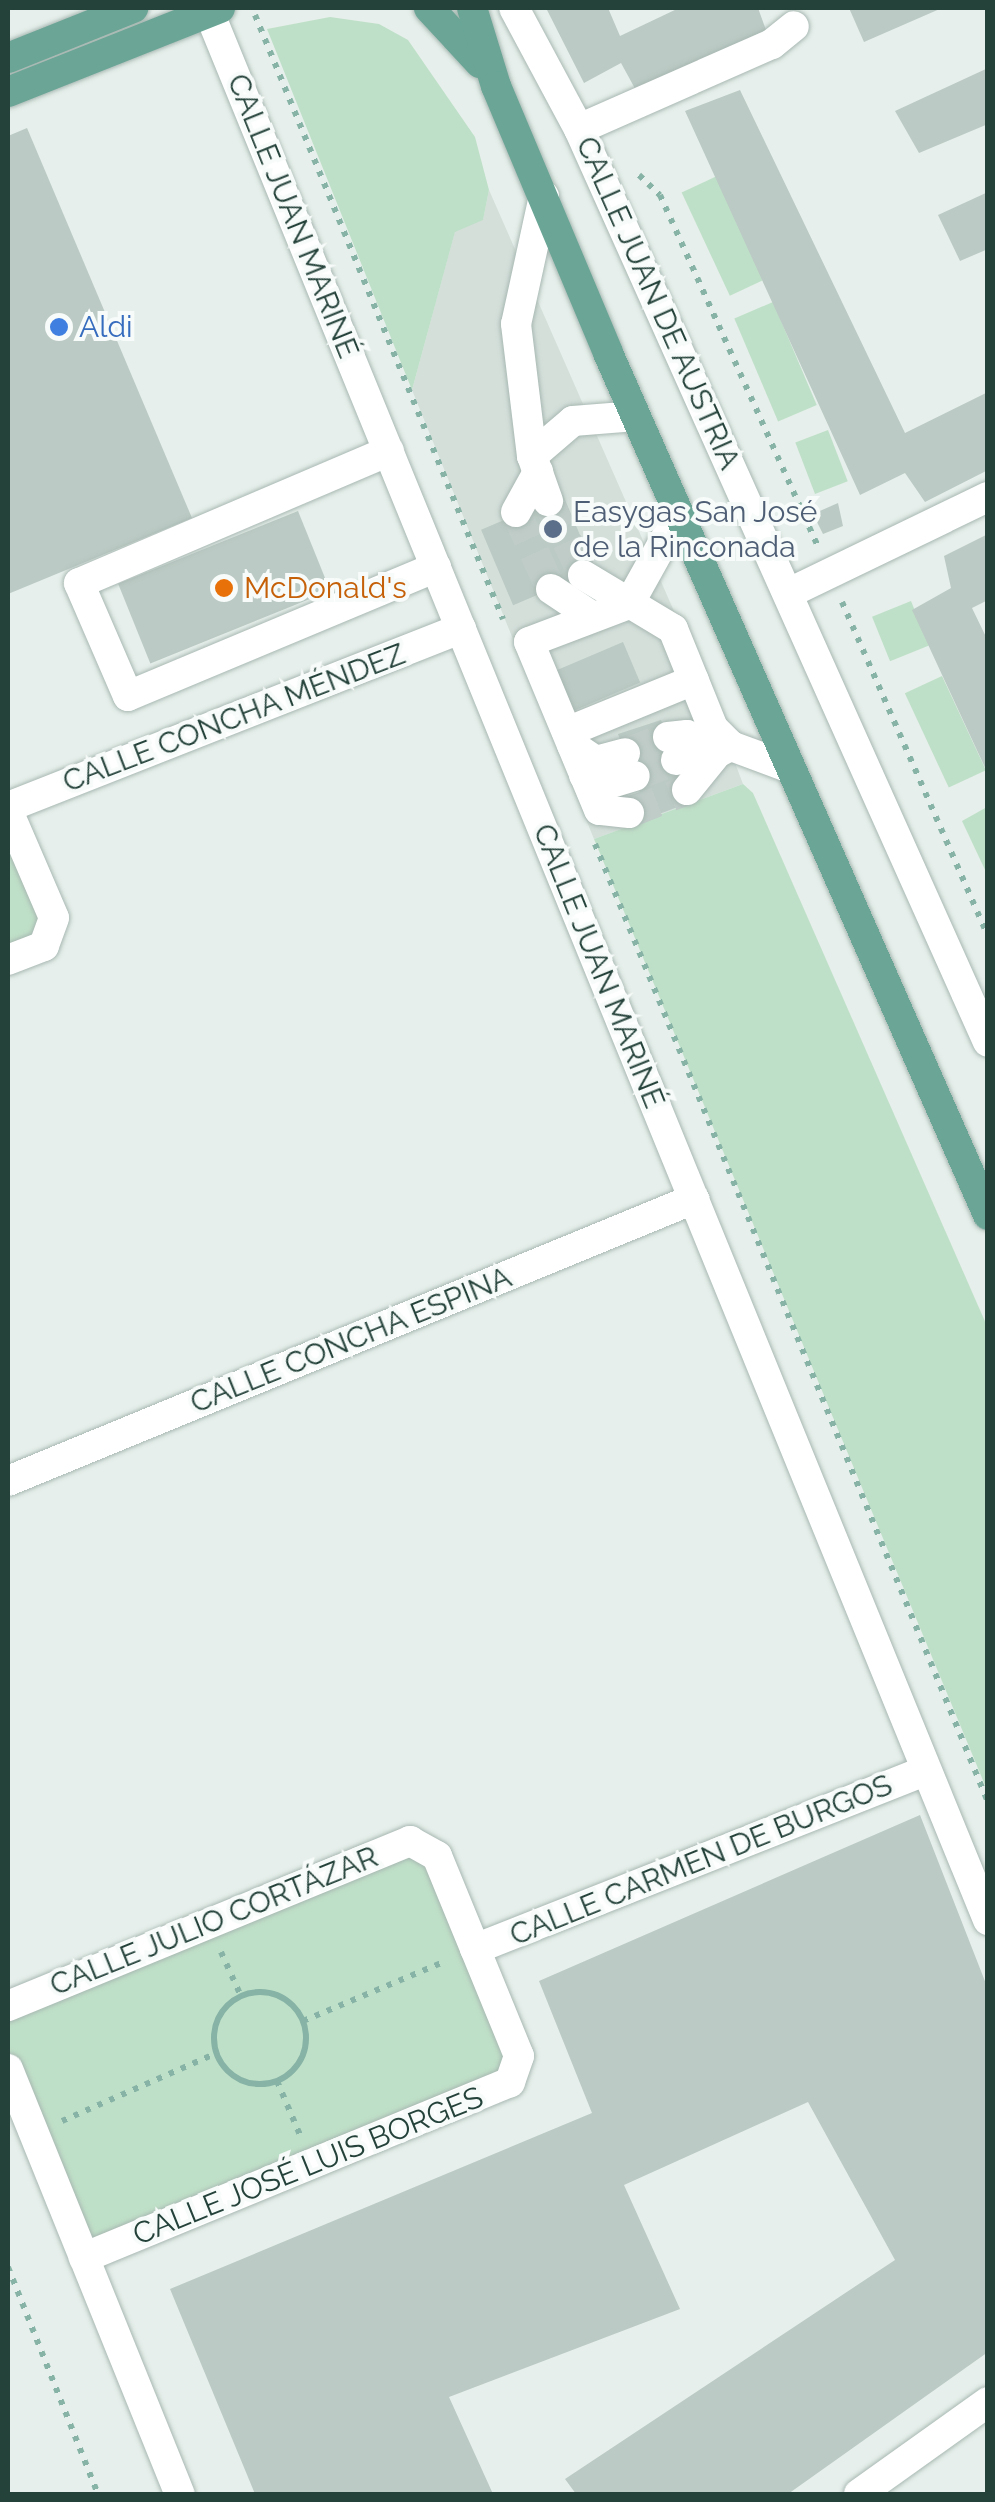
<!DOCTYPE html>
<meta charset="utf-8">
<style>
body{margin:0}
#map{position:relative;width:995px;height:2502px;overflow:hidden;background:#e6efeb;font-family:Raleway,sans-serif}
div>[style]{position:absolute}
.built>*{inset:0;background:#d4dfda}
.green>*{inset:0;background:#bfe0c8;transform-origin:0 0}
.building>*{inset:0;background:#bbcac4;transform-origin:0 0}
.minor-tunnel>*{height:30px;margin-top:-15px;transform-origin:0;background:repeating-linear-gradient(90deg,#bfccc8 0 30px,transparent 0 45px)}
.path>*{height:6px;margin-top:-3px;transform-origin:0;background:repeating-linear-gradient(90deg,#86b3a5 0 5px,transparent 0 13px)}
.path>.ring{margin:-3px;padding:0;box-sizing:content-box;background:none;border:6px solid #86b3a5;border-radius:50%}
.roads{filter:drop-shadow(0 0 2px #a8b8b2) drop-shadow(0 0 2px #a8b8b2)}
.minor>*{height:30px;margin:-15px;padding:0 15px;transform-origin:15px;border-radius:15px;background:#fff}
.major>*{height:30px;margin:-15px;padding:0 15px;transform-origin:15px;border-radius:15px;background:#6aa596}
.dots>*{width:28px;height:28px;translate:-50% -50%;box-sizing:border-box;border:5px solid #f7fbf9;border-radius:50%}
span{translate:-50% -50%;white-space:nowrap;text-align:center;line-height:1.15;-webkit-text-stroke:8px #f7fbf9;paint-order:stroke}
.street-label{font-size:30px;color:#24423a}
.shop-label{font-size:30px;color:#366cbe}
.left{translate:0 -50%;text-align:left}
.service-label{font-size:30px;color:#4e5e75}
.food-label{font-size:30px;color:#c56008}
.frame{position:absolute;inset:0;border:10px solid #24423a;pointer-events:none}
</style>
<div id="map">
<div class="built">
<i style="clip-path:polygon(489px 190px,699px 668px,743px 784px,594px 839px,412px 390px,455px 231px,483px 219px)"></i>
</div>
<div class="green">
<i style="clip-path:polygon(330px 17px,379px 24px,408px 40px,475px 137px,489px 190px,483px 220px,455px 232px,412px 390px,267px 29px)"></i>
<i style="left:717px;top:176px;width:114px;height:39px;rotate:65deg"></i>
<i style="left:773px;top:302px;width:112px;height:42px;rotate:67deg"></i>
<i style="left:828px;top:430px;width:55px;height:35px;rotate:69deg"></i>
<i style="left:911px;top:601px;width:48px;height:42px;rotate:68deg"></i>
<i style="left:942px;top:676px;width:104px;height:41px;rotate:65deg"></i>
<i style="clip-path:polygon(743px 784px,753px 793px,987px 1326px,987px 1790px,594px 839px)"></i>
<i style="clip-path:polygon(987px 807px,987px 874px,962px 821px)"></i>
<i style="clip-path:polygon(8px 811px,54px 918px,8px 960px)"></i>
<i style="clip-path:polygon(410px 1841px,437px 1856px,519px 2056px,510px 2082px,84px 2258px,8px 2069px,8px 2006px)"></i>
</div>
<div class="building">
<i style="clip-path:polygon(546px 8px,608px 8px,620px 36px,679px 8px,758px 8px,766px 30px,638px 94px,621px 63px,584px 83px)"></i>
<i style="clip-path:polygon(849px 8px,942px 8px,864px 42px)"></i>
<i style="clip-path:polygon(988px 68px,988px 124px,919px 153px,895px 111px)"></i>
<i style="clip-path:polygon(740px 90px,905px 433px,988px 392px,988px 470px,925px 502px,905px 473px,860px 495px,685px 111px)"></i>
<i style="clip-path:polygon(27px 128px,192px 518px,8px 594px,8px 136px)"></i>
<i style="clip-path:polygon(988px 192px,988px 249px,960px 261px,938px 215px)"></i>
<i style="left:563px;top:495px;width:82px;height:89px;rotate:67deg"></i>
<i style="clip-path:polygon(838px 503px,843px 526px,823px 534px,813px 514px)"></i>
<i style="left:298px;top:511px;width:86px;height:194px;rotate:68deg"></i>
<i style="clip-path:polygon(988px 534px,988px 600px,972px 608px,988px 641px,988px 774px,912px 610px,951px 588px,944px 556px)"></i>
<i style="left:623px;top:642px;width:44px;height:74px;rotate:67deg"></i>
<i style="clip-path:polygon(661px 720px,691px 802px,635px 823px,622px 798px,640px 792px,618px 734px)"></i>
<i style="clip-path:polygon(920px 1815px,988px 1989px,988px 2352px,788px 2494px,576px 2494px,565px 2479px,895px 2260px,808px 2102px,624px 2185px,680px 2309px,449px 2397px,493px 2494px,255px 2494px,170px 2289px,592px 2113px,539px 1981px)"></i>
</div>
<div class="minor-tunnel">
<i style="left:548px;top:501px;width:82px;rotate:64.7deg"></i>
<i style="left:516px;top:512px;width:85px;rotate:65.6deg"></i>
<i style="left:625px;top:753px;width:46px;rotate:-20.4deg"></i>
<i style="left:635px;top:776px;width:44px;rotate:-21.3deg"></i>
<i style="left:629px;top:813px;width:62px;rotate:-21.6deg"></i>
</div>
<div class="path">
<i style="left:255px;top:15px;width:653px;rotate:67.68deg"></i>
<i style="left:639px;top:175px;width:29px;rotate:44deg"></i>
<i style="left:660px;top:195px;width:384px;rotate:65.8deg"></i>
<i style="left:842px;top:602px;width:365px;rotate:66.4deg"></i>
<i style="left:595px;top:844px;width:1035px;rotate:67.7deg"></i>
<i style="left:221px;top:1952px;width:48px;rotate:65.6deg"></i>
<i class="ring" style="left:214px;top:1992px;width:86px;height:86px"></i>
<i style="left:303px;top:2021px;width:155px;rotate:-22.8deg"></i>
<i style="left:277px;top:2081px;width:59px;rotate:66.9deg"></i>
<i style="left:62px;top:2121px;width:169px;rotate:-23.7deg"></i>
<i style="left:8px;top:2267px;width:244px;rotate:68.4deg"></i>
</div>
<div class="roads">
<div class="minor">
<i style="left:514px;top:8px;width:137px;rotate:61.8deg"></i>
<i style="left:579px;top:129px;width:1000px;rotate:65.87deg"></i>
<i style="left:209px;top:12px;width:2061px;rotate:67.79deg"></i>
<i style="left:579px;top:129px;width:211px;rotate:-23.8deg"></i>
<i style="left:772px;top:44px;width:28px;rotate:-39deg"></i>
<i style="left:544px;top:196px;width:131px;rotate:102.3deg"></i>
<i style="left:516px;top:324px;width:133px;rotate:83.1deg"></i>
<i style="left:532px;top:456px;width:48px;rotate:70.4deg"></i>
<i style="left:389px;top:451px;width:337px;rotate:156.9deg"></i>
<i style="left:79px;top:583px;width:123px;rotate:66.6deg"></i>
<i style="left:128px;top:696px;width:334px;rotate:-22.7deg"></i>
<i style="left:532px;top:456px;width:54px;rotate:-40.5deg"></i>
<i style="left:573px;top:421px;width:63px;rotate:-4.5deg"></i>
<i style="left:516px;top:512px;width:46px;rotate:-61.2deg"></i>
<i style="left:583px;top:575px;width:105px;rotate:31deg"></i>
<i style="left:673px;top:629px;width:107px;rotate:68deg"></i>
<i style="left:713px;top:728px;width:25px;rotate:45deg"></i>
<i style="left:731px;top:746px;width:58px;rotate:20.3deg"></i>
<i style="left:551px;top:589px;width:50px;rotate:33.7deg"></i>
<i style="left:789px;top:593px;width:221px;rotate:-25.8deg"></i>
<i style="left:567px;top:732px;width:137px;rotate:-22.3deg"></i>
<i style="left:668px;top:737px;width:19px;rotate:-6deg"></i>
<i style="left:687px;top:735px;width:35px;rotate:31deg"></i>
<i style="left:572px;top:745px;width:29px;rotate:34deg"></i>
<i style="left:596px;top:761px;width:30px;rotate:-15deg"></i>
<i style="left:676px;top:760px;width:42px;rotate:-9.7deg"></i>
<i style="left:584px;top:775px;width:23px;rotate:25deg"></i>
<i style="left:605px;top:785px;width:31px;rotate:-17deg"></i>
<i style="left:687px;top:790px;width:48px;rotate:-51deg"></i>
<i style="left:717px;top:753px;width:16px;rotate:-27deg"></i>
<i style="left:8px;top:807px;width:487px;rotate:-21.5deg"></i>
<i style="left:8px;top:811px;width:116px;rotate:66.7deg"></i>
<i style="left:54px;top:918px;width:30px;rotate:110deg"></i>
<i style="left:44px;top:946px;width:39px;rotate:159deg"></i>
<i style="left:629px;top:813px;width:30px;rotate:-174deg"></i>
<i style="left:599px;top:810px;width:182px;rotate:-112.6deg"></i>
<i style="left:529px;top:642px;width:107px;rotate:-20.8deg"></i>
<i style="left:629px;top:604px;width:103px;rotate:-60.9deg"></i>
<i style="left:8px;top:1481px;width:742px;rotate:-22.35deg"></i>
<i style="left:475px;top:1949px;width:485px;rotate:-21.6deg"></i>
<i style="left:8px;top:2006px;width:435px;rotate:-22.3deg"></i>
<i style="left:410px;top:1841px;width:31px;rotate:29deg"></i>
<i style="left:437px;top:1856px;width:216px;rotate:67.7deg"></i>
<i style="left:519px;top:2056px;width:28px;rotate:109deg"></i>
<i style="left:510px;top:2082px;width:461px;rotate:157.6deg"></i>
<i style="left:8px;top:2069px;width:458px;rotate:68deg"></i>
<i style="left:859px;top:2494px;width:158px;rotate:-35.5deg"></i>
</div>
<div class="major">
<i style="left:429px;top:8px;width:75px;rotate:47.2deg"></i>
<i style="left:472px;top:8px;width:82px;rotate:72.9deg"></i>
<i style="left:496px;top:86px;width:290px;rotate:67.2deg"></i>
<i style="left:608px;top:353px;width:942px;rotate:66.21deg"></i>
<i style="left:8px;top:58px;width:135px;rotate:-21.8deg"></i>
<i style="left:8px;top:92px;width:228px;rotate:-21.6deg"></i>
</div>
</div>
<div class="dots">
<i style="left:59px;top:327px;background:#3f7fe0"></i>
<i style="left:553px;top:529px;background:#5c6f8a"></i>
<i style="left:224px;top:588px;background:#e8710a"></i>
</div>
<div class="street-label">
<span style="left:293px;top:216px;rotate:68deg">CALLE JUAN MARINÉ</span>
<span style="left:658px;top:303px;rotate:66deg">CALLE JUAN DE AUSTRIA</span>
<span style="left:234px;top:718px;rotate:-21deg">CALLE CONCHA MÉNDEZ</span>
<span style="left:599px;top:966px;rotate:68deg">CALLE JUAN MARINÉ</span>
<span style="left:351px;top:1340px;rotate:-22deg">CALLE CONCHA ESPINA</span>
<span style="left:701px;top:1860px;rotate:-22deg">CALLE CARMEN DE BURGOS</span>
<span style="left:214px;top:1921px;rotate:-22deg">CALLE JULIO CORTÁZAR</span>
<span style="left:308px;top:2166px;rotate:-22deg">CALLE JOSÉ LUIS BORGES</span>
</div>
<div class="shop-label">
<span class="left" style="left:79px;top:327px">Aldi</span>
</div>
<div class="service-label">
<span class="left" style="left:573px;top:529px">Easygas San José<br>de la Rinconada</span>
</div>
<div class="food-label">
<span class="left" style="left:244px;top:588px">McDonald's</span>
</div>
<div class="frame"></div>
</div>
